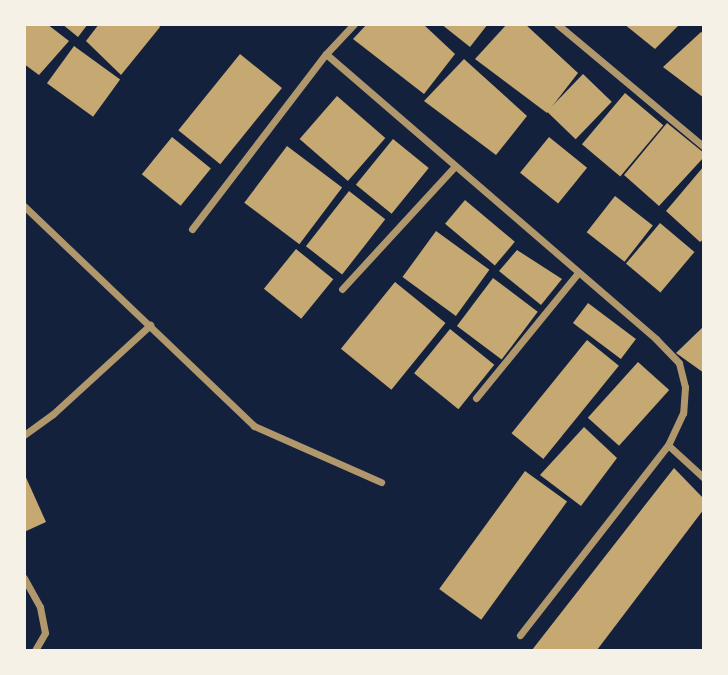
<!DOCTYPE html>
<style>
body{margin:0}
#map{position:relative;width:728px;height:675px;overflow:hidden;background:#14213d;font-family:"Noto Sans",sans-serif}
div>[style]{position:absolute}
.building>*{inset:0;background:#c6a872;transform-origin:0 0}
.minor>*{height:7px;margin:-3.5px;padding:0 3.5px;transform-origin:3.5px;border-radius:3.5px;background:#b1986c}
span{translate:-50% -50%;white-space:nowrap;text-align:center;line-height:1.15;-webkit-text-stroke:5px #f6f1e7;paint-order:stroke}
.frame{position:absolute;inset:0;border:26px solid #f6f1e7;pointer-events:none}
</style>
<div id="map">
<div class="building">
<i style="clip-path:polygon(24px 24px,47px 24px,69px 41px,39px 75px,24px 64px)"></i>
<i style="clip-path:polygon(62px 24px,88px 24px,78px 37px)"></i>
<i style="clip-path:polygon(99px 24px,158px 24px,160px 27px,121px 75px,86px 41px)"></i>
<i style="clip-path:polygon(367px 24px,423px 24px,455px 54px,424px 94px,353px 39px)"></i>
<i style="clip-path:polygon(441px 24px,488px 24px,470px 47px)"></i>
<i style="clip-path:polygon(507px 24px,525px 24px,578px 73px,547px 113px,475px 59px)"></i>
<i style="clip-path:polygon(624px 24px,680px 24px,655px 49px)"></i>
<i style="clip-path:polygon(701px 32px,704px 34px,704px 98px,663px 67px)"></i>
<i style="left:74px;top:46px;width:57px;height:46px;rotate:36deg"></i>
<i style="left:240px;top:54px;width:54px;height:98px;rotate:39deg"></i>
<i style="clip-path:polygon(464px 59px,527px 116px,496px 155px,424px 101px)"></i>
<i style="left:583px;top:74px;width:40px;height:52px;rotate:44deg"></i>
<i style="left:625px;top:93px;width:50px;height:67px;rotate:40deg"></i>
<i style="left:337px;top:96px;width:64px;height:57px;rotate:41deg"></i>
<i style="clip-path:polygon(667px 123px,704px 153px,704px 157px,659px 206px,624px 175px)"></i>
<i style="left:172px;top:137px;width:50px;height:48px;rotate:39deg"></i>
<i style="left:549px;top:137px;width:49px;height:46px;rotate:39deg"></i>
<i style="left:393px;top:139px;width:46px;height:59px;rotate:39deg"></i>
<i style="left:287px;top:146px;width:69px;height:71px;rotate:37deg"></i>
<i style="clip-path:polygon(704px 166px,704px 239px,700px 242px,666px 211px)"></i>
<i style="left:349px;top:191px;width:46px;height:70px;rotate:38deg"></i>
<i style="left:615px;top:196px;width:48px;height:46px;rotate:38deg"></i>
<i style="left:465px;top:200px;width:65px;height:31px;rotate:40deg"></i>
<i style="left:660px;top:223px;width:45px;height:53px;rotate:40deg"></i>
<i style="left:436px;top:231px;width:66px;height:57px;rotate:36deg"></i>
<i style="left:296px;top:249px;width:48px;height:51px;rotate:39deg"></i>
<i style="clip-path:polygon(517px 250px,562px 279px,541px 305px,499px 271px)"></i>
<i style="left:493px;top:278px;width:56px;height:60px;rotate:37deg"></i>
<i style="left:395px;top:282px;width:65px;height:86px;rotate:39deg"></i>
<i style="left:588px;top:303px;width:60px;height:25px;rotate:37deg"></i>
<i style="clip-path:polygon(704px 326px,704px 373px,676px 353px)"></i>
<i style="left:450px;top:329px;width:57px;height:57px;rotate:39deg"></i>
<i style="left:587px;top:340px;width:41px;height:120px;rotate:39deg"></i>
<i style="left:638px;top:362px;width:42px;height:75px;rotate:42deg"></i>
<i style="clip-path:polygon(584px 427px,617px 458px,581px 506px,540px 475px)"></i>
<i style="clip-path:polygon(674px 468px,704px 499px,704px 509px,597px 650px,532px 650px)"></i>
<i style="left:525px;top:471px;width:52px;height:146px;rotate:36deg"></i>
<i style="clip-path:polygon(24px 473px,46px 522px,24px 532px)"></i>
</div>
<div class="minor">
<i style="left:354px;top:24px;width:41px;rotate:133deg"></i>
<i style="left:326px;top:54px;width:436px;rotate:40.8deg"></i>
<i style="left:656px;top:339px;width:33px;rotate:46deg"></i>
<i style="left:679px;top:363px;width:25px;rotate:76deg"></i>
<i style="left:685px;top:387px;width:26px;rotate:94deg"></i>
<i style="left:683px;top:413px;width:35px;rotate:115deg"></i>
<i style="left:668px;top:445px;width:241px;rotate:127.9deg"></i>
<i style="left:557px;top:24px;width:192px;rotate:39.9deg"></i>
<i style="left:24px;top:206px;width:318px;rotate:43.7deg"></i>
<i style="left:254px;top:426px;width:139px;rotate:23.8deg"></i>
<i style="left:192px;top:229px;width:220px;rotate:-52.6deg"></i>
<i style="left:342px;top:289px;width:167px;rotate:-47.4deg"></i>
<i style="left:476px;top:398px;width:161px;rotate:-50.8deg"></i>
<i style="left:24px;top:435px;width:36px;rotate:-36deg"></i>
<i style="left:53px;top:414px;width:132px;rotate:-42.5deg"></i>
<i style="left:668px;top:445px;width:49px;rotate:42.5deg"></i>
<i style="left:24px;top:578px;width:33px;rotate:61deg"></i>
<i style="left:40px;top:607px;width:26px;rotate:79deg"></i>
<i style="left:45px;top:633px;width:20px;rotate:120deg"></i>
</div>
<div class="frame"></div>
</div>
